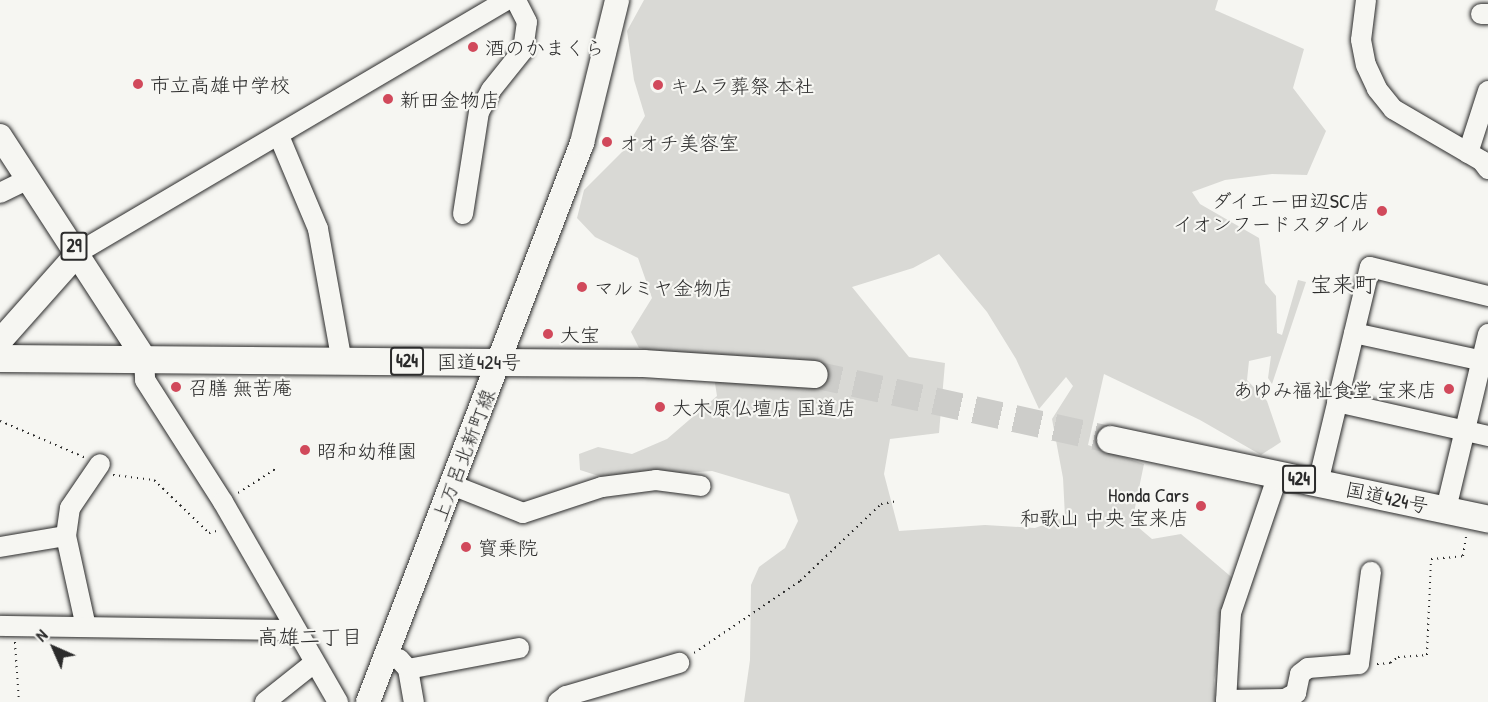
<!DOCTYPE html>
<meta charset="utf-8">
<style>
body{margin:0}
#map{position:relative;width:1488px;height:702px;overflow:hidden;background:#f6f6f2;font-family:"Patrick Hand","Klee One",sans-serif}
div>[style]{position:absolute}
.green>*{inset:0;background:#d9d9d5}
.highway-tunnel>*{height:27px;margin-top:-13.5px;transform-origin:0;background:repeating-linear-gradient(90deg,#cdcdca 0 27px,transparent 0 41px)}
.path>*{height:2px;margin-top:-1px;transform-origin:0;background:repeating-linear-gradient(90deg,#2b2b2b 0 1.5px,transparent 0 6px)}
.roads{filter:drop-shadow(0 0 2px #2b2b2b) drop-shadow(0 0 2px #2b2b2b)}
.minor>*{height:20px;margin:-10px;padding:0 10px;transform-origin:10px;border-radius:10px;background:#f6f6f2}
.major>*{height:24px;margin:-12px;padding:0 12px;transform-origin:12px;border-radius:12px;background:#f6f6f2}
.highway>*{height:27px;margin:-13.5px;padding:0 13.5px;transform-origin:13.5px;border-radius:13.5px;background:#f6f6f2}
.dots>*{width:16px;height:16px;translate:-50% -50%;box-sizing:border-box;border:3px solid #f6f6f2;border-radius:50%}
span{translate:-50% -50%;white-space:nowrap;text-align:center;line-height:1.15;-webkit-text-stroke:4.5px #f6f6f2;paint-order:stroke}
.shield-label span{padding:2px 4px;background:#f6f6f2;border:2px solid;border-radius:4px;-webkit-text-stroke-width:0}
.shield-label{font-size:18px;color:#2b2b2b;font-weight:700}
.poi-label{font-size:20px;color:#2b2b2b}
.left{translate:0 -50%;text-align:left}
.right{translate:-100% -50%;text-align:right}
.street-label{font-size:20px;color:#2b2b2b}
.neighbourhood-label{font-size:21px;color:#2b2b2b}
.quarter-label{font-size:22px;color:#2b2b2b}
.north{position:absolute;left:24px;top:618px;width:60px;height:60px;-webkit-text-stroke:4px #f6f6f2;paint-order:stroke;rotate:315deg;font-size:16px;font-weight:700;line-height:24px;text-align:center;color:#2b2b2b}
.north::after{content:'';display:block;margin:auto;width:21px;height:27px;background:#2b2b2b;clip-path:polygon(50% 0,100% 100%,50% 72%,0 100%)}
</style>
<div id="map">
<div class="green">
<i style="clip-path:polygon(evenodd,644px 0,1218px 0,1215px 10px,1304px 49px,1293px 88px,1326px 131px,1307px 175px,1272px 174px,1225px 180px,1192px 192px,1200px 204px,1259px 238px,1265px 283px,1276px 296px,1277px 333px,1282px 335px,1298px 280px,1306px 282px,1272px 384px,1268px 378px,1271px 356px,1249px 361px,1247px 380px,1267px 401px,1281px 442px,1261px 455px,1200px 420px,1104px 374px,1088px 445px,1144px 464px,1132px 522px,1152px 539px,1181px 534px,1236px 581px,1214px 680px,1216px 702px,744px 702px,750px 660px,751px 585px,759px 567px,785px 548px,798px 521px,789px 494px,712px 471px,608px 479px,580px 470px,579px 454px,598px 447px,632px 454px,667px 439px,717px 396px,712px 364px,639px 348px,631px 332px,652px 298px,638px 258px,595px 237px,577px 218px,584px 190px,626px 148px,645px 116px,634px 80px,627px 31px,644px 0,939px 254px,987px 312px,1016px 359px,1039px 409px,1066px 377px,1073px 386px,1052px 419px,1063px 478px,1065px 517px,1035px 528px,985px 525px,899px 531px,884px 474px,890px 439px,939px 433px,945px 363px,909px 357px,852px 287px,913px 268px,939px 254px)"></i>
</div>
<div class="highway-tunnel">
<i style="left:814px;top:374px;width:303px;rotate:12.4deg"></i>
</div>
<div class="path">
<i style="left:0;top:421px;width:94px;rotate:23.3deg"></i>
<i style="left:113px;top:475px;width:41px;rotate:7deg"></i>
<i style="left:154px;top:480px;width:76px;rotate:43.9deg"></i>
<i style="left:209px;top:533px;width:11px;rotate:-15deg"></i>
<i style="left:238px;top:493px;width:46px;rotate:-32.7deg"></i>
<i style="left:15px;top:642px;width:60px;rotate:86.2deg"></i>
<i style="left:694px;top:653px;width:128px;rotate:-34.2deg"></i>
<i style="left:800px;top:581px;width:112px;rotate:-43.5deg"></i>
<i style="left:881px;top:504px;width:17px;rotate:-10deg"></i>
<i style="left:1377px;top:664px;width:13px;rotate:-4deg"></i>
<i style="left:1390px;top:663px;width:10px;rotate:-37deg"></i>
<i style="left:1398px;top:657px;width:29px;rotate:-4deg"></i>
<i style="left:1427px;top:655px;width:96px;rotate:-87.6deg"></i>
<i style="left:1431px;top:559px;width:32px;rotate:-5deg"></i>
<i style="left:1463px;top:556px;width:20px;rotate:-81deg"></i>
</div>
<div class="roads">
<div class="minor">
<i style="left:1366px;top:0;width:40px;rotate:97.1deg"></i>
<i style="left:1361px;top:40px;width:25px;rotate:79deg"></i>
<i style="left:1366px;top:65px;width:26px;rotate:65deg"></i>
<i style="left:1377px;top:89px;width:26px;rotate:51deg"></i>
<i style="left:1393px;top:109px;width:103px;rotate:30.3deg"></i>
<i style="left:1482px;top:161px;width:10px;rotate:53deg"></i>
<i style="left:1481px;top:14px;width:7px"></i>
<i style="left:279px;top:136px;width:101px;rotate:67.2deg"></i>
<i style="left:318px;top:229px;width:135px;rotate:79.8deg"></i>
<i style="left:1468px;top:153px;width:65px;rotate:-72.1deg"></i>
<i style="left:0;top:193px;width:32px;rotate:-26deg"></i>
<i style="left:463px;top:214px;width:103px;rotate:-81.1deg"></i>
<i style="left:479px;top:112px;width:25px;rotate:-61deg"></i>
<i style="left:491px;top:90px;width:51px;rotate:-51.3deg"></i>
<i style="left:523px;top:50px;width:28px;rotate:-82deg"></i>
<i style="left:527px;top:22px;width:25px;rotate:-117deg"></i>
<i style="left:79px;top:252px;width:497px;rotate:-30.5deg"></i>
<i style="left:1354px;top:333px;width:137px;rotate:12.2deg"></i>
<i style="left:144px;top:358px;width:22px;rotate:87deg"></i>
<i style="left:145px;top:380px;width:145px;rotate:57.4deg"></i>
<i style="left:223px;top:502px;width:231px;rotate:60.1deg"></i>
<i style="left:1337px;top:402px;width:155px;rotate:12.7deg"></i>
<i style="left:1318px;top:483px;width:222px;rotate:-76.5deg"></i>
<i style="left:1370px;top:267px;width:122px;rotate:13.8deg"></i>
<i style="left:452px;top:485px;width:76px;rotate:21.5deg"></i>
<i style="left:523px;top:513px;width:83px;rotate:-18.2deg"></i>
<i style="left:602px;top:487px;width:54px;rotate:-7.4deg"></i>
<i style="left:656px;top:480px;width:45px;rotate:7.6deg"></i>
<i style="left:1446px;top:509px;width:180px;rotate:-76.5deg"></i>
<i style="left:66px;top:536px;width:93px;rotate:77.6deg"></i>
<i style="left:0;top:547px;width:67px;rotate:-9.5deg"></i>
<i style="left:66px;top:536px;width:28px;rotate:-82deg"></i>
<i style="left:70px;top:508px;width:53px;rotate:-55.7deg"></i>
<i style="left:0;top:626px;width:294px;rotate:0.8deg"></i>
<i style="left:399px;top:659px;width:13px;rotate:48deg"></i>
<i style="left:408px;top:669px;width:34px;rotate:80deg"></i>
<i style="left:408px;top:669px;width:113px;rotate:-10.7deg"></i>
<i style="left:1226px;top:700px;width:59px;rotate:-1deg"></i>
<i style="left:1285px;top:699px;width:13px;rotate:-29deg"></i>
<i style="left:1296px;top:693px;width:19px;rotate:-78deg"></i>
<i style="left:1300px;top:674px;width:10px;rotate:-37deg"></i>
<i style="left:1308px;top:668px;width:51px;rotate:-4.5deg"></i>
<i style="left:1359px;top:664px;width:93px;rotate:-82.6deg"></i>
<i style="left:265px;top:702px;width:63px;rotate:-38.5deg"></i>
<i style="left:558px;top:702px;width:10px;rotate:-37deg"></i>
<i style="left:566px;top:696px;width:118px;rotate:-16.3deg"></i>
<i style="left:1226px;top:702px;width:89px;rotate:-86.8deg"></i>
<i style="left:1231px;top:613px;width:146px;rotate:-71.2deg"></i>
</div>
<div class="major">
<i style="left:0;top:136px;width:265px;rotate:57deg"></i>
<i style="left:0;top:341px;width:119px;rotate:-48.4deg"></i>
<i style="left:368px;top:702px;width:599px;rotate:-69.05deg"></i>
<i style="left:582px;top:143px;width:147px;rotate:-76.2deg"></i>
</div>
<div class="highway">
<i style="left:0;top:358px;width:643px;rotate:0.45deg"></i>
<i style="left:643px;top:363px;width:171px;rotate:3.7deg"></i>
<i style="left:1110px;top:439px;width:386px;rotate:11.9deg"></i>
</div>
</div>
<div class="dots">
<i style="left:473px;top:47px;background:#d1495b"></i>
<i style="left:138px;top:84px;background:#d1495b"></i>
<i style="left:658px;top:85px;background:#d1495b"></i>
<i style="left:388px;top:99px;background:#d1495b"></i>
<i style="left:607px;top:142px;background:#d1495b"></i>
<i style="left:1382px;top:211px;background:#d1495b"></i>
<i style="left:582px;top:287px;background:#d1495b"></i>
<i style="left:548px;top:334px;background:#d1495b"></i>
<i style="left:176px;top:387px;background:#d1495b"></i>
<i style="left:1449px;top:389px;background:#d1495b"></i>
<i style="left:660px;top:407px;background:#d1495b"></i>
<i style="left:305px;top:450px;background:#d1495b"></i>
<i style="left:1201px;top:506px;background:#d1495b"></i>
<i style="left:466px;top:547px;background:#d1495b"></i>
</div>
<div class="shield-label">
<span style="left:74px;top:246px">29</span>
<span style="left:407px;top:361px">424</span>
<span style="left:1299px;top:479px">424</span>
</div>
<div class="poi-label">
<span class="left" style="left:485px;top:47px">酒のかまくら</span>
<span class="left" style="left:150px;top:84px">市立高雄中学校</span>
<span class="left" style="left:670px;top:85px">キムラ葬祭 本社</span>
<span class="left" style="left:400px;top:99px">新田金物店</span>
<span class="left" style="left:619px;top:142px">オオチ美容室</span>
<span class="right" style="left:1370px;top:212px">ダイエー田辺SC店<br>イオンフードスタイル</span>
<span class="left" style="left:594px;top:287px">マルミヤ金物店</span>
<span class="left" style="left:560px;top:334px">大宝</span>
<span class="left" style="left:188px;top:387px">召膳 無苦庵</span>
<span class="right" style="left:1437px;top:389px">あゆみ福祉食堂 宝来店</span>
<span class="left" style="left:672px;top:407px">大木原仏壇店 国道店</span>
<span class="left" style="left:317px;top:450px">昭和幼稚園</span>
<span class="right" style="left:1189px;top:506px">Honda Cars<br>和歌山 中央 宝来店</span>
<span class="left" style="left:478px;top:547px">寳乗院</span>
</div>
<div class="street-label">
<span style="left:479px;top:361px">国道424号</span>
<span style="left:463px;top:455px;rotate:-69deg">上万呂北新町線</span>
<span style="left:1387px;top:497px;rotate:12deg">国道424号</span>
</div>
<div class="neighbourhood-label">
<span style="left:310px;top:637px">高雄二丁目</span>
</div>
<div class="quarter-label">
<span style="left:1343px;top:285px">宝来町</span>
</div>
<div class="north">N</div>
</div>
